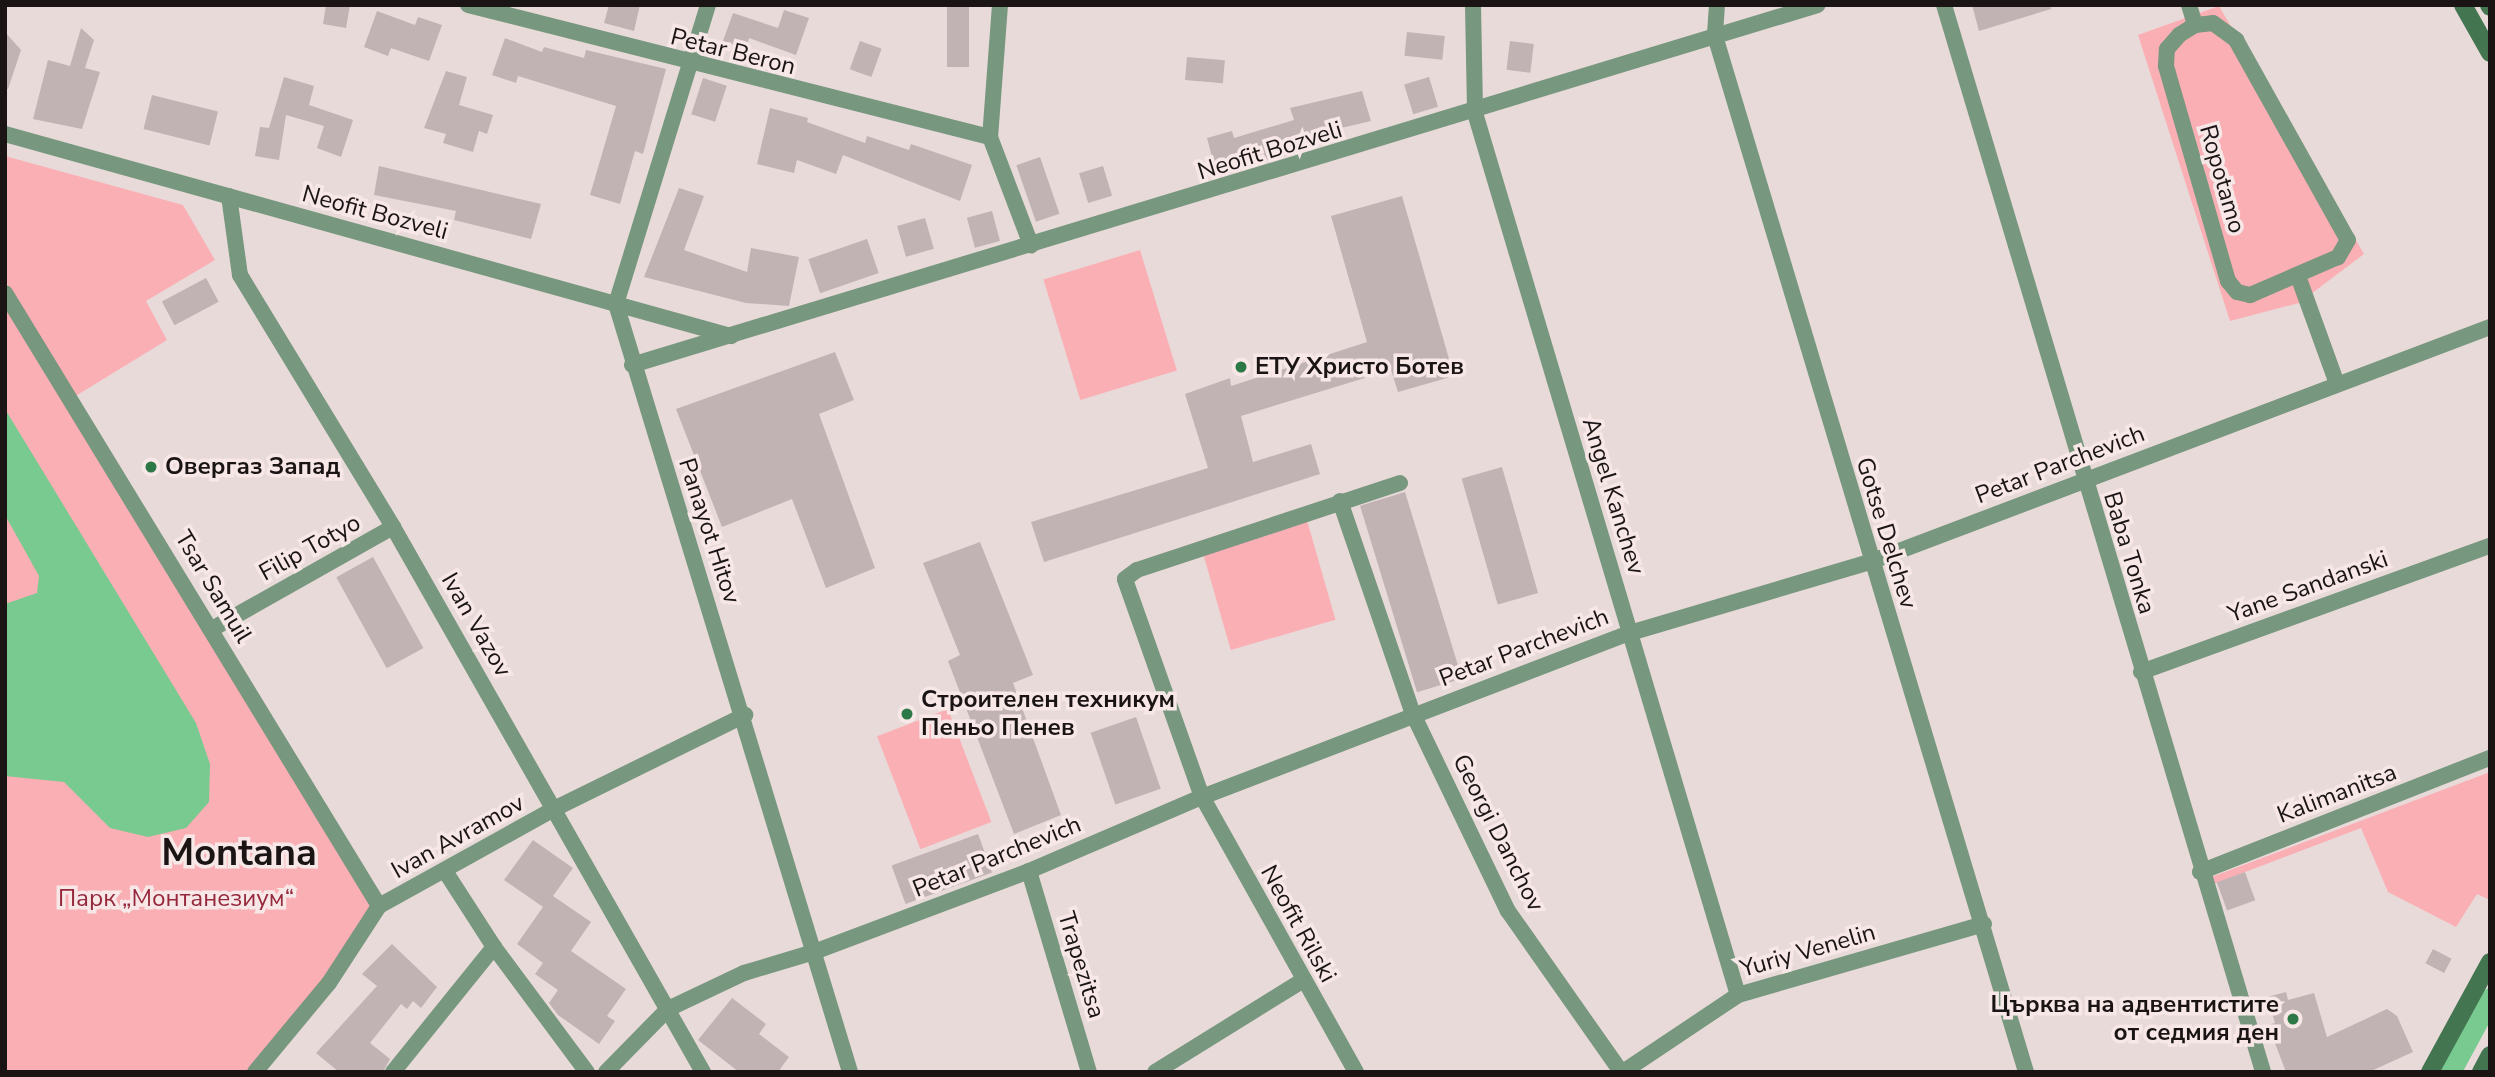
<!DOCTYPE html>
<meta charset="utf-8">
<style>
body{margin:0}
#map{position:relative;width:2495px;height:1077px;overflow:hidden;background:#e9dada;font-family:"Nunito Sans",sans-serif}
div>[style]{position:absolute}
.green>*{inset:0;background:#faafb4;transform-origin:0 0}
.water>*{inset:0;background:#79ca90}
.canal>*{height:21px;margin:-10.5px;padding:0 10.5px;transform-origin:10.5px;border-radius:10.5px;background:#79ca90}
.building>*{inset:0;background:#c1b2b3;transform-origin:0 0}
.minor>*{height:16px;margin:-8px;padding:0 8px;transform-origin:8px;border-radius:8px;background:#77977e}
.secondary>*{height:18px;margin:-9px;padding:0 9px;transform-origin:9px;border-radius:9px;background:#437551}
.dots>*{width:19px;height:19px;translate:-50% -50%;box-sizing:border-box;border:4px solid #f7e7e7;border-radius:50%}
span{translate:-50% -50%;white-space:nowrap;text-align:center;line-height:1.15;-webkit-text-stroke:7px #f7e7e7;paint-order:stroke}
.street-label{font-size:24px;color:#1a1415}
.poi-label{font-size:24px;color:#1a1415;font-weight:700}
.left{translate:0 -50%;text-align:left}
.right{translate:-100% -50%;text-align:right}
.park-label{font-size:24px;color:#96283c}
.town-label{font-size:38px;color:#1a1415;font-weight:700}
.frame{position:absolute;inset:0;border:7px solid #1a1415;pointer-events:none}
</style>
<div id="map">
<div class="green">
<i style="clip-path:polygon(2219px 6px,2364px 254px,2299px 303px,2230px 321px,2138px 35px)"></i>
<i style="clip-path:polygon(5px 156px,183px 205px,215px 260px,146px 301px,167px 340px,74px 397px,5px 280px)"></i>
<i style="left:1140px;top:250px;width:126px;height:101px;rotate:73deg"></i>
<i style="clip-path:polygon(5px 301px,379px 906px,255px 1072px,5px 1072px)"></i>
<i style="left:1306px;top:517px;width:107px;height:109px;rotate:74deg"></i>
<i style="left:948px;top:709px;width:121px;height:76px;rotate:69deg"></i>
<i style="clip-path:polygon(2490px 772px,2490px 900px,2477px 894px,2456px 927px,2388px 892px,2361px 828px,2211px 885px,2209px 878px)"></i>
</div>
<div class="water">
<i style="clip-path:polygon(5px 409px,196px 723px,210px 764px,209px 802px,186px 828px,148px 837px,110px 828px,64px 782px,5px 776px,5px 604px,37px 593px,39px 576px,5px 515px)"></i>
</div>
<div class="canal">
<i style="left:2450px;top:1072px;width:84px;rotate:-61.6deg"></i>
</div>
<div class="building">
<i style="clip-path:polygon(326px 5px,350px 5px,346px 28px,323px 24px)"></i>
<i style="clip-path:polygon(609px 5px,640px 5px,634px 31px,604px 23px)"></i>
<i style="left:947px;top:5px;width:22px;height:62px"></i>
<i style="clip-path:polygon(1972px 5px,2050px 5px,2051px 9px,1979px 31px)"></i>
<i style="clip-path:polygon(784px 10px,809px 18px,796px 55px,749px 38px,746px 49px,723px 41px,733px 13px,778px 28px)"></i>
<i style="clip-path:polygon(377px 11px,415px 25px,418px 17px,442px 25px,429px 61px,391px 48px,388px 56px,364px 47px)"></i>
<i style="clip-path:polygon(81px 28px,94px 40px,85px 68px,100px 72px,82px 129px,33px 119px,48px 60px,70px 66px)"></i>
<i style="clip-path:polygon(5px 32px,21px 50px,8px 89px,5px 88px)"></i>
<i style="left:1407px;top:32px;width:38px;height:24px;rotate:6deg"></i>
<i style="clip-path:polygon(505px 38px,542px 52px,544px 47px,584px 58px,586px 50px,666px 69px,643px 154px,635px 151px,620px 204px,590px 195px,616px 106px,518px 76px,516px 83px,492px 75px)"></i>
<i style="left:860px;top:41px;width:23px;height:30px;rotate:20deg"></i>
<i style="left:1510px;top:41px;width:24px;height:29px;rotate:7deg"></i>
<i style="left:1187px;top:57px;width:38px;height:23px;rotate:5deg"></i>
<i style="clip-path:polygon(446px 71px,467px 77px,459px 105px,493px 115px,487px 134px,479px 131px,473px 152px,443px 143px,446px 134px,424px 128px)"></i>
<i style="clip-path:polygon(284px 77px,314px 86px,309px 105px,353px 120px,341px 157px,317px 148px,324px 126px,286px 115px,279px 160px,255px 156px,260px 127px,269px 128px)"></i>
<i style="left:1429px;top:77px;width:31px;height:26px;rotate:73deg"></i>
<i style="left:703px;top:78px;width:25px;height:38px;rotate:18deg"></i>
<i style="clip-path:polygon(1362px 91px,1371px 121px,1286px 141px,1290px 154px,1265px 161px,1263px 154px,1215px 168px,1207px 138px,1232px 131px,1234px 138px,1294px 120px,1290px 108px)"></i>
<i style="left:152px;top:95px;width:68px;height:35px;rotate:14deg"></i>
<i style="clip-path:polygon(770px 108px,808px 118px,807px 122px,865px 143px,867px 136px,909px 150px,911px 144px,972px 165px,960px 201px,843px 155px,836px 174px,797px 160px,794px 173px,757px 164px)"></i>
<i style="left:1040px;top:157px;width:60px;height:25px;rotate:71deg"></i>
<i style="clip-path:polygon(379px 166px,541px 204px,531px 239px,454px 220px,456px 211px,374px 195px)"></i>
<i style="left:1103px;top:166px;width:31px;height:25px;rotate:73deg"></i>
<i style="clip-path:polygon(679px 188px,704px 196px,684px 250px,747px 272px,751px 248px,799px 257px,789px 306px,746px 303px,644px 277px)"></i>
<i style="clip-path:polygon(1402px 196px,1454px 376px,1398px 392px,1391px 370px,1241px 416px,1253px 462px,1311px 444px,1320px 474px,1044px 562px,1031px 522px,1208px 468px,1185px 394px,1230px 378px,1231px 386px,1367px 342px,1331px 216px)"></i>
<i style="left:992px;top:211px;width:31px;height:26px;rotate:75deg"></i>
<i style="left:925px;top:218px;width:32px;height:29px;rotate:74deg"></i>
<i style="left:867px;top:239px;width:36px;height:62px;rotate:71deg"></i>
<i style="left:206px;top:278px;width:27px;height:50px;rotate:62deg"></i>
<i style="clip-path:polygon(835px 352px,854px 400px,819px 414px,875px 568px,826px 588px,792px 499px,722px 527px,676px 409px)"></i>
<i style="left:1502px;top:467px;width:131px;height:42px;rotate:74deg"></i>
<i style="left:1405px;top:492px;width:195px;height:47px;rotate:73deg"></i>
<i style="clip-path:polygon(980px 542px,1033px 675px,1013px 683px,1061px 815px,1014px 834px,948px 661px,960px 655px,923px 563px)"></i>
<i style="left:373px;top:557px;width:104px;height:42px;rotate:61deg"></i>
<i style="left:1136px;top:717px;width:76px;height:48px;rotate:71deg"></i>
<i style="left:978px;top:834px;width:41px;height:92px;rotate:70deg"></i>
<i style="clip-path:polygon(533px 840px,573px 868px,553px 896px,591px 922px,571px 951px,626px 989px,607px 1016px,615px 1021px,599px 1044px,558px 1015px,549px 1003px,558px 990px,535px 974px,543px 963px,517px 944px,543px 907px,504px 880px)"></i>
<i style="left:2245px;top:872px;width:30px;height:30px;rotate:70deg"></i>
<i style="clip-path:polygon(392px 944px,437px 987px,421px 1008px,413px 1001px,407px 1009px,401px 1004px,370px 1043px,390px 1059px,383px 1072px,339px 1072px,316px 1053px,377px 986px,362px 974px)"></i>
<i style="left:2433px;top:949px;width:21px;height:16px;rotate:28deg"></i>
<i style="clip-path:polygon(2286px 992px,2288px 1000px,2314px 993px,2327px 1037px,2387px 1009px,2397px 1016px,2413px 1052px,2369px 1072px,2286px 1072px,2268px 1025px,2275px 1023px,2267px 997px)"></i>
<i style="clip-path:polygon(732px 998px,766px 1024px,759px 1034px,789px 1057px,778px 1072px,739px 1072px,698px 1040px)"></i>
</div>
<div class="minor">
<i style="left:468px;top:5px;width:538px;rotate:14.19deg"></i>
<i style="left:708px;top:5px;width:313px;rotate:107.1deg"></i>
<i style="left:616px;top:304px;width:803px;rotate:73.05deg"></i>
<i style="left:1000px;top:5px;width:132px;rotate:94.3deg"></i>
<i style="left:990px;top:137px;width:116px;rotate:69.2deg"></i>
<i style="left:1473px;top:5px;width:108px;rotate:88.9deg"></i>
<i style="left:1475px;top:113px;width:920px;rotate:73.4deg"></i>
<i style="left:1717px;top:5px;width:31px;rotate:94deg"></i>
<i style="left:1715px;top:36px;width:1082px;rotate:73.29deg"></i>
<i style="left:1944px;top:5px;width:1114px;rotate:73.35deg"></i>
<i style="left:2189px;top:5px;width:21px;rotate:73deg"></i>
<i style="left:2213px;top:23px;width:29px;rotate:36deg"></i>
<i style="left:2236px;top:40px;width:229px;rotate:60.8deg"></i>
<i style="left:2348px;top:240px;width:20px;rotate:120deg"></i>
<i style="left:2338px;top:257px;width:96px;rotate:156.6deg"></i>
<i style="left:2250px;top:295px;width:13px;rotate:-167deg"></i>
<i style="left:2237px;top:292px;width:14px;rotate:-129deg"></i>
<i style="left:2228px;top:281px;width:224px;rotate:-106.1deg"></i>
<i style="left:2166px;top:66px;width:17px;rotate:-87deg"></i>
<i style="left:2167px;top:49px;width:18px;rotate:-49deg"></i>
<i style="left:2179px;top:35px;width:19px;rotate:-32deg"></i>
<i style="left:2195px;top:25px;width:18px;rotate:-6deg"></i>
<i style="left:5px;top:134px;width:754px;rotate:15.55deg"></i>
<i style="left:229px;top:196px;width:80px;rotate:82.1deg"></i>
<i style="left:240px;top:275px;width:295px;rotate:58.7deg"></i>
<i style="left:393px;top:527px;width:627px;rotate:60.37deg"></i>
<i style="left:2298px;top:276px;width:115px;rotate:70.1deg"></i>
<i style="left:5px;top:293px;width:718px;rotate:58.61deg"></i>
<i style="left:632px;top:365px;width:1239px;rotate:-16.89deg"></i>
<i style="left:1340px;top:501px;width:225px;rotate:71.1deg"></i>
<i style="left:1413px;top:714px;width:219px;rotate:64.3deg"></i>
<i style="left:1508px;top:911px;width:197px;rotate:54.9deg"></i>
<i style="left:212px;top:629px;width:208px;rotate:-29.4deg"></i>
<i style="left:2141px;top:672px;width:371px;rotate:-19.9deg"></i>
<i style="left:445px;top:871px;width:90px;rotate:57.2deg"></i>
<i style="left:1029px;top:871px;width:210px;rotate:73.4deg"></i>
<i style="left:2200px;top:872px;width:312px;rotate:-21.5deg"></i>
<i style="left:255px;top:1072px;width:116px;rotate:-50.3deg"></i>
<i style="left:329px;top:983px;width:92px;rotate:-57deg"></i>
<i style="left:379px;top:906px;width:202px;rotate:-29deg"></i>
<i style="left:556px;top:808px;width:211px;rotate:-26.2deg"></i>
<i style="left:393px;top:1072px;width:161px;rotate:-51.1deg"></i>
<i style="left:494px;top:947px;width:156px;rotate:53.4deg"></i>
<i style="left:606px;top:1072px;width:88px;rotate:-45.5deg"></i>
<i style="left:668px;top:1009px;width:84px;rotate:-25.3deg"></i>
<i style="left:744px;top:973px;width:73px;rotate:-16.7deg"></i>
<i style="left:814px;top:952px;width:230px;rotate:-20.6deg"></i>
<i style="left:1029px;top:871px;width:188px;rotate:-23.2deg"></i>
<i style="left:1202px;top:797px;width:458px;rotate:-21deg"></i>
<i style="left:1630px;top:633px;width:250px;rotate:-16.5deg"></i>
<i style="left:1870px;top:562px;width:663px;rotate:-20.76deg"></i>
<i style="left:1155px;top:1072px;width:173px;rotate:-31.8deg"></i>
<i style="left:1356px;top:1072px;width:315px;rotate:-119.2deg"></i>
<i style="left:1202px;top:797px;width:231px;rotate:-109.5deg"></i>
<i style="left:1125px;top:579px;width:15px;rotate:-37deg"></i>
<i style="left:1137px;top:570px;width:277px;rotate:-18.3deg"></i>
<i style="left:1623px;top:1072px;width:138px;rotate:-33.8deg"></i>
<i style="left:1738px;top:995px;width:256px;rotate:-16.1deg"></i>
</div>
<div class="secondary">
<i style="left:2463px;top:5px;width:55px;rotate:60.6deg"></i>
<i style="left:2489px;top:5px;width:2px;rotate:63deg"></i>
<i style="left:2430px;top:1072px;width:125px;rotate:-61.4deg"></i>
<i style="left:2481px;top:1072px;width:19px;rotate:-62deg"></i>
</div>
<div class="dots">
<i style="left:1241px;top:367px;background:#2c7846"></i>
<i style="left:151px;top:467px;background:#2c7846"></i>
<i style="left:907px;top:714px;background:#2c7846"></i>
<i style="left:2293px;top:1019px;background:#2c7846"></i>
</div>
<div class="street-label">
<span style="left:733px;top:52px;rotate:14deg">Petar Beron</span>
<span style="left:1270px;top:151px;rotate:-17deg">Neofit Bozveli</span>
<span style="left:2222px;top:179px;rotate:74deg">Ropotamo</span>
<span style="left:375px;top:213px;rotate:15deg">Neofit Bozveli</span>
<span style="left:2060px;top:465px;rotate:-21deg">Petar Parchevich</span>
<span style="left:1613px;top:496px;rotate:73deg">Angel Kanchev</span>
<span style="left:709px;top:531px;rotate:72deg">Panayot Hitov</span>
<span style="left:1886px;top:533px;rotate:73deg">Gotse Delchev</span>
<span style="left:310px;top:548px;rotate:-29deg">Filip Totyo</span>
<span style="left:2129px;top:553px;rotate:73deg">Baba Tonka</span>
<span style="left:213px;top:587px;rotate:59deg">Tsar Samuil</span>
<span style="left:2308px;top:587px;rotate:-20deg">Yane Sandanski</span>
<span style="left:476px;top:625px;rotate:60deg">Ivan Vazov</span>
<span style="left:1524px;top:648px;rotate:-21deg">Petar Parchevich</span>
<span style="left:2337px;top:794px;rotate:-21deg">Kalimanitsa</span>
<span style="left:1498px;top:833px;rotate:63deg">Georgi Danchov</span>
<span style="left:458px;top:837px;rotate:-29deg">Ivan Avramov</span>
<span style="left:997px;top:857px;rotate:-22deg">Petar Parchevich</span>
<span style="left:1298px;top:924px;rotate:61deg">Neofit Rilski</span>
<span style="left:1808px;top:951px;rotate:-16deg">Yuriy Venelin</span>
<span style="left:1081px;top:965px;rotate:73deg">Trapezitsa</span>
</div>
<div class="poi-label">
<span class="left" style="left:1255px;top:367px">ЕТУ Христо Ботев</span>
<span class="left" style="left:165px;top:467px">Овергаз Запад</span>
<span class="left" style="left:921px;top:714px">Строителен техникум<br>Пеньо Пенев</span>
<span class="right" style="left:2279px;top:1019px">Църква на адвентистите<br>от седмия ден</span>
</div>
<div class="park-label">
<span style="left:176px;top:899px">Парк „Монтанезиум“</span>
</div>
<div class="town-label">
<span style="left:239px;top:853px">Montana</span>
</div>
<div class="frame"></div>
</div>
